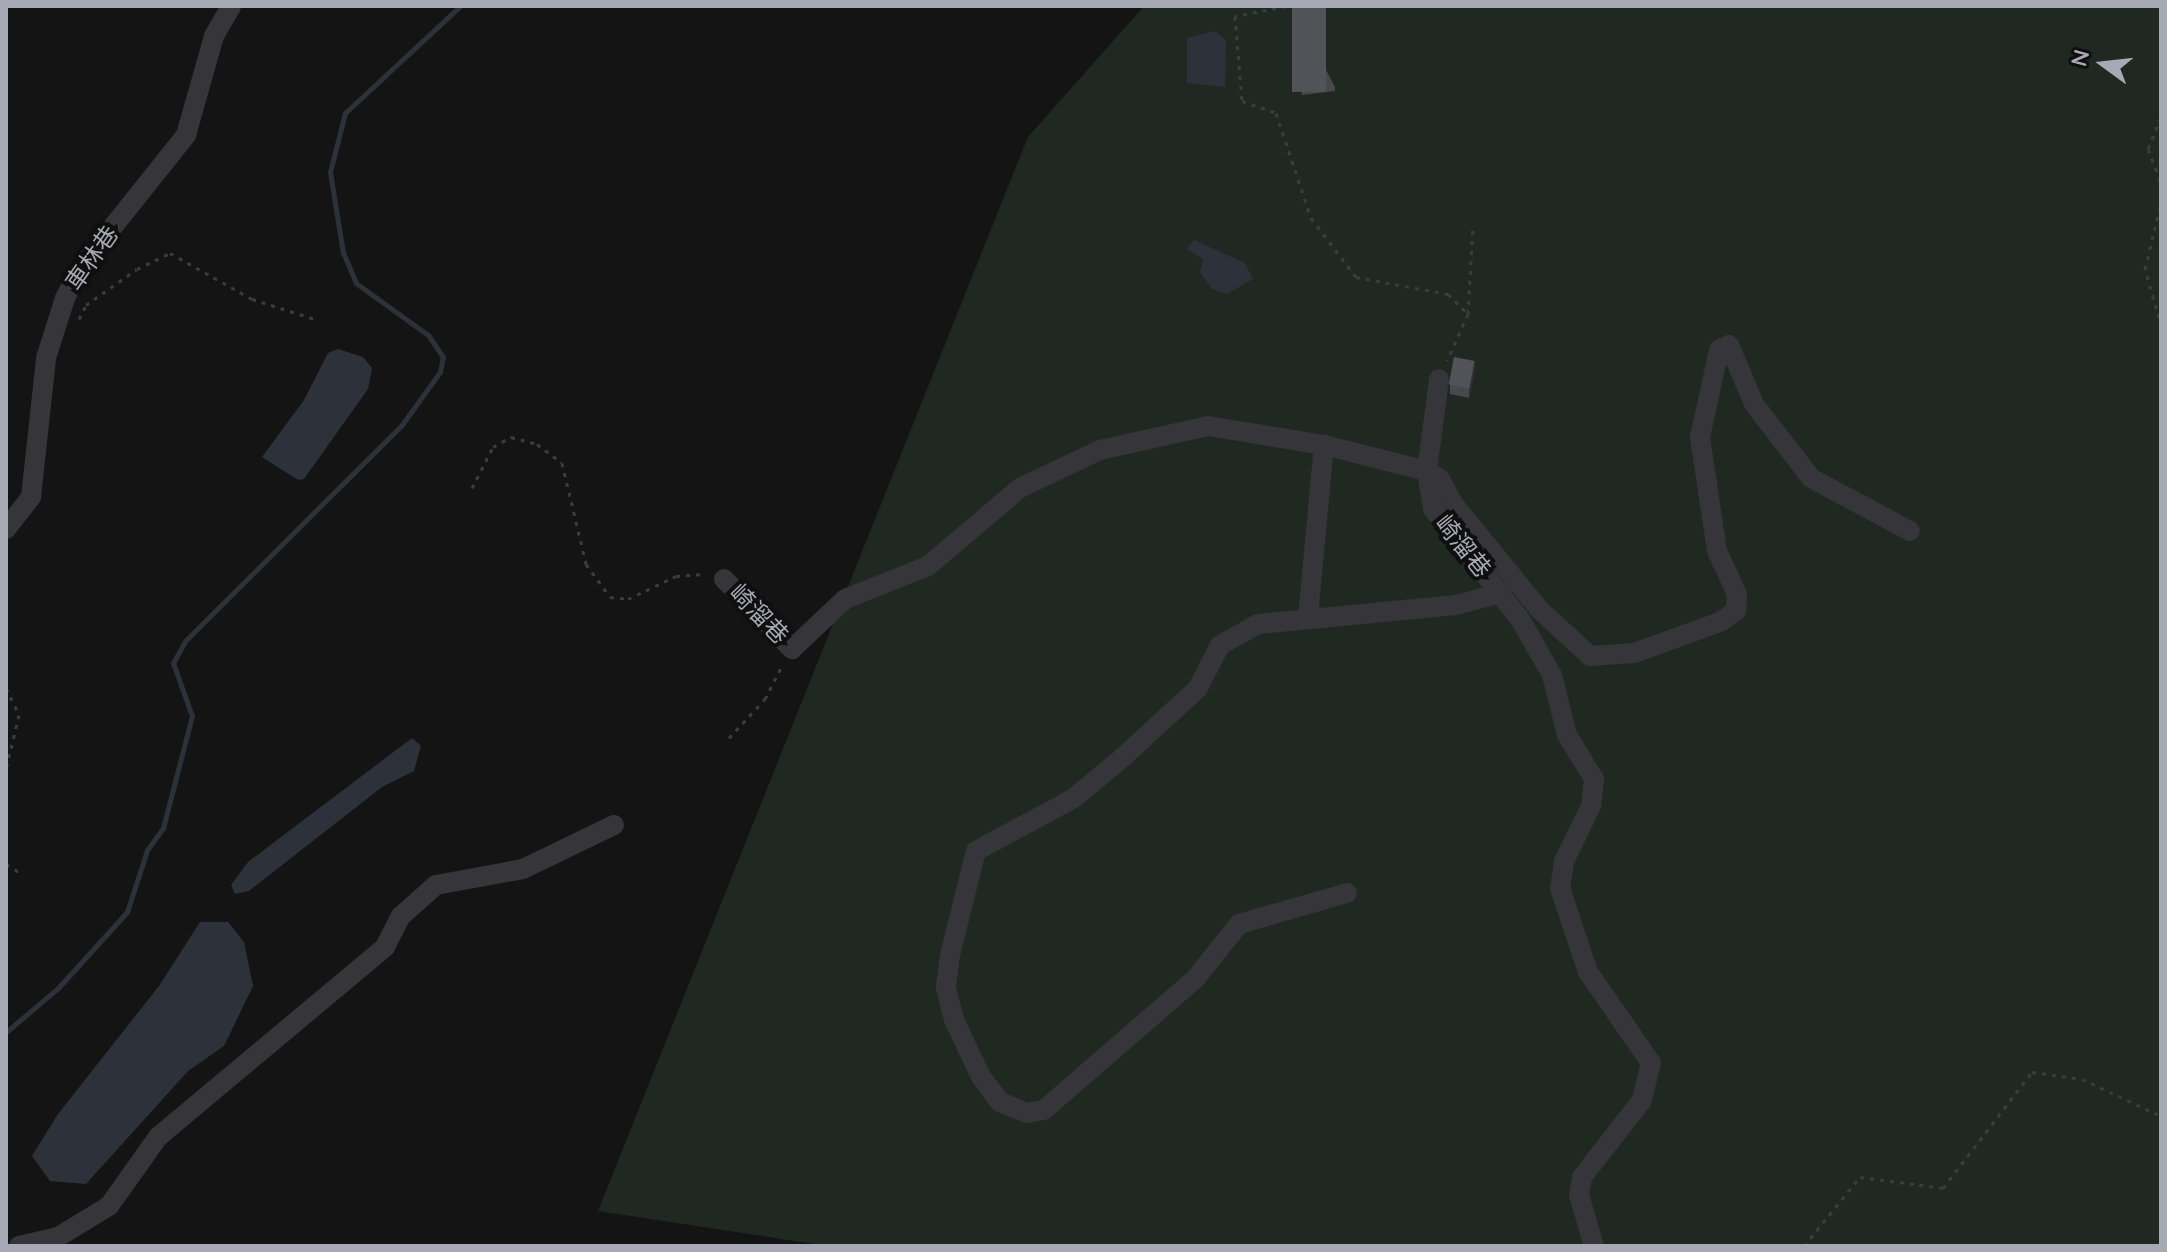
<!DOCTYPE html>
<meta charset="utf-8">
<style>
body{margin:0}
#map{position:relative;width:2167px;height:1252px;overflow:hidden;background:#141415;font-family:Quicksand,"Noto Sans TC",sans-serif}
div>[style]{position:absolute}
.green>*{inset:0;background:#202822}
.water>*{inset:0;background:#2d323a}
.stream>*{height:5px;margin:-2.5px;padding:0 2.5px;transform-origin:2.5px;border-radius:2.5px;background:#2d323a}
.path>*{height:3px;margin-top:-1.5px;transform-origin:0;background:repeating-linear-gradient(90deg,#3b3c41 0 4px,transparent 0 10px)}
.minor>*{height:20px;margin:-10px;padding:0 10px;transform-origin:10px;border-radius:10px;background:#35353a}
.wall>*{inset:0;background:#48484d}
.shaded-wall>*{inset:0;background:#2f2f32}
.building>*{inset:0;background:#525358;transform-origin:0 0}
span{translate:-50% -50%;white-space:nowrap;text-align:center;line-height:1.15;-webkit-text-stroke:8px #0f0f10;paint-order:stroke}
.street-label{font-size:24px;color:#a7a9b4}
.frame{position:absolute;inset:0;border:8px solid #a7a9b4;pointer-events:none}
.north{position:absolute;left:2063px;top:24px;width:80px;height:80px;-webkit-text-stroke:6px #0f0f10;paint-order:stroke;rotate:285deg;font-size:22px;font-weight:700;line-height:32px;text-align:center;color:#a7a9b4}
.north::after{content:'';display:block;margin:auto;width:28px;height:36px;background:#a7a9b4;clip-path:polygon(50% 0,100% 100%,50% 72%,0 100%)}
</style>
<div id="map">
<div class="green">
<i style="clip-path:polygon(1144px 6px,2161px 6px,2161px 1246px,827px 1246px,598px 1211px,1028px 137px)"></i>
</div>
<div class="water">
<i style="clip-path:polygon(1215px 31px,1226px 40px,1225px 87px,1187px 83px,1187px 38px)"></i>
<i style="clip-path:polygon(1194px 240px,1245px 263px,1253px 279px,1227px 294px,1212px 289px,1200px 272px,1203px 259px,1187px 249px)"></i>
<i style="clip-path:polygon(338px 349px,363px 357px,372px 368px,368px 389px,304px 479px,298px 480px,262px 457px,304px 400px,328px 353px)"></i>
<i style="clip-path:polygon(412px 738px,421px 746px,414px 771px,382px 787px,249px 891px,235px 894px,231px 885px,248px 862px)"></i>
<i style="clip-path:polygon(200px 922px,228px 922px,244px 942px,253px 986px,224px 1046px,188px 1071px,86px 1184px,50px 1181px,32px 1156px,58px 1114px,159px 986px)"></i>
</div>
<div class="stream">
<i style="left:6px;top:1032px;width:68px;rotate:-40.2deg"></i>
<i style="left:58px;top:988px;width:103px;rotate:-47.8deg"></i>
<i style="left:127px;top:912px;width:65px;rotate:-72.1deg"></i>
<i style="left:147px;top:850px;width:27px;rotate:-54deg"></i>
<i style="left:163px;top:828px;width:116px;rotate:-75.5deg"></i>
<i style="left:192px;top:716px;width:56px;rotate:-109.7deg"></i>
<i style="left:173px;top:663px;width:25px;rotate:-61deg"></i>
<i style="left:185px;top:641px;width:305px;rotate:-44.9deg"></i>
<i style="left:401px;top:426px;width:67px;rotate:-54.2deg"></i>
<i style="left:440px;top:372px;width:15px;rotate:-79deg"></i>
<i style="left:443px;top:357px;width:27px;rotate:-124deg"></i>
<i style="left:428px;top:335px;width:89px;rotate:-144.2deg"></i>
<i style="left:356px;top:283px;width:33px;rotate:-113deg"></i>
<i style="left:343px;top:253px;width:82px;rotate:-99.1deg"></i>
<i style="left:330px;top:172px;width:61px;rotate:-75.7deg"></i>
<i style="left:345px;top:113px;width:157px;rotate:-42.9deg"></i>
</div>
<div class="path">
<i style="left:1286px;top:6px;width:52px;rotate:168.9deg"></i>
<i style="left:1235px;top:16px;width:85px;rotate:85.3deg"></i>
<i style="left:1242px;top:101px;width:36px;rotate:19deg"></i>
<i style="left:1276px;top:113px;width:111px;rotate:71.6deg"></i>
<i style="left:1311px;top:218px;width:74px;rotate:52.7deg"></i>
<i style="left:1356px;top:277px;width:94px;rotate:10.5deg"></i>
<i style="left:1448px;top:294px;width:28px;rotate:45deg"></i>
<i style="left:1468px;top:314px;width:51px;rotate:114.1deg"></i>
<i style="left:2161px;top:117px;width:35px;rotate:112deg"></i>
<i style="left:2148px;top:149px;width:36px;rotate:69deg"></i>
<i style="left:1468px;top:314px;width:89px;rotate:-86.8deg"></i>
<i style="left:2159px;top:318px;width:51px;rotate:-105.9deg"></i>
<i style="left:2145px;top:269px;width:68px;rotate:-76.4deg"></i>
<i style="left:79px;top:319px;width:16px;rotate:-63deg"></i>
<i style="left:86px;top:305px;width:62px;rotate:-35.2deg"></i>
<i style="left:137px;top:269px;width:37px;rotate:-26deg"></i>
<i style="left:170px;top:253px;width:94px;rotate:29.3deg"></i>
<i style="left:252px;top:299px;width:66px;rotate:17.6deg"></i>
<i style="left:472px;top:488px;width:46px;rotate:-62.9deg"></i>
<i style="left:493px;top:447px;width:21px;rotate:-29deg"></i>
<i style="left:511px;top:437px;width:27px;rotate:15deg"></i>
<i style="left:537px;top:444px;width:31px;rotate:37deg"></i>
<i style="left:562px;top:463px;width:104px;rotate:76.6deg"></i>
<i style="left:586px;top:564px;width:41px;rotate:54deg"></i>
<i style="left:610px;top:597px;width:18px;rotate:6deg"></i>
<i style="left:628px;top:599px;width:53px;rotate:-25.6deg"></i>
<i style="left:676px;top:576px;width:29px;rotate:-4deg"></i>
<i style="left:6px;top:688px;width:30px;rotate:64deg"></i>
<i style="left:19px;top:715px;width:56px;rotate:103.5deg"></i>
<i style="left:729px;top:738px;width:53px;rotate:-47.3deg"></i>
<i style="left:765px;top:699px;width:37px;rotate:-63deg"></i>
<i style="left:6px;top:864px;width:19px;rotate:32deg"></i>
<i style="left:1804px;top:1246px;width:89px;rotate:-50.9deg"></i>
<i style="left:1860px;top:1177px;width:84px;rotate:7.5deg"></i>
<i style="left:1943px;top:1188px;width:146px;rotate:-52.5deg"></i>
<i style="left:2032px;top:1072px;width:50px;rotate:8deg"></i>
<i style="left:2082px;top:1079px;width:87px;rotate:25.1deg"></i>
</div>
<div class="minor">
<i style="left:1439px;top:379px;width:93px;rotate:97.4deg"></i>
<i style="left:1427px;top:471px;width:15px;rotate:32deg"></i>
<i style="left:1440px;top:479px;width:25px;rotate:63deg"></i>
<i style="left:1451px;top:501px;width:141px;rotate:50.8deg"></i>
<i style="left:1540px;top:610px;width:68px;rotate:42.6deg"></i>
<i style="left:1590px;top:656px;width:44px;rotate:-3.9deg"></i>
<i style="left:1634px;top:653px;width:91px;rotate:-19.8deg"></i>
<i style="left:1720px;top:622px;width:19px;rotate:-35deg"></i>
<i style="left:1736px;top:611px;width:17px;rotate:-87deg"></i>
<i style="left:1737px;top:594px;width:47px;rotate:-114.9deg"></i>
<i style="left:1717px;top:551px;width:115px;rotate:-98.5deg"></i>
<i style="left:1700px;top:437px;width:89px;rotate:-77.7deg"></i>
<i style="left:1719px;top:350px;width:11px;rotate:-27deg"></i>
<i style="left:1729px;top:345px;width:64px;rotate:67deg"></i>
<i style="left:1754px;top:404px;width:93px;rotate:52.4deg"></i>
<i style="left:1811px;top:478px;width:112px;rotate:28.2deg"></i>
<i style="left:6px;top:529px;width:41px;rotate:-52deg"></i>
<i style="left:31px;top:497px;width:140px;rotate:-83.8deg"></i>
<i style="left:46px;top:358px;width:63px;rotate:-72.4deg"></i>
<i style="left:65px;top:298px;width:40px;rotate:-62deg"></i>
<i style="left:84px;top:263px;width:164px;rotate:-51.4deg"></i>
<i style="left:186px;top:135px;width:103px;rotate:-74.2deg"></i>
<i style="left:214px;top:36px;width:34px;rotate:-60deg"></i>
<i style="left:724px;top:579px;width:98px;rotate:45.8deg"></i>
<i style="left:792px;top:649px;width:73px;rotate:-43.3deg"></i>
<i style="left:845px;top:599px;width:89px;rotate:-21.7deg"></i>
<i style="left:928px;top:566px;width:121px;rotate:-40.3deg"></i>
<i style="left:1020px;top:488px;width:89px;rotate:-25.4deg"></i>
<i style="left:1100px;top:450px;width:111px;rotate:-12.5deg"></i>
<i style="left:1208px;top:426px;width:118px;rotate:9.3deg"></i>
<i style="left:1324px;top:445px;width:106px;rotate:14.2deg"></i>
<i style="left:1427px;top:471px;width:38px;rotate:81deg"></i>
<i style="left:1433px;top:509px;width:140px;rotate:51.7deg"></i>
<i style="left:1520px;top:619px;width:64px;rotate:60.3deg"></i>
<i style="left:1552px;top:675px;width:62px;rotate:76deg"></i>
<i style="left:1567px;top:735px;width:52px;rotate:58.5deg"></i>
<i style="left:1594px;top:779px;width:27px;rotate:96deg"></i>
<i style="left:1591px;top:806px;width:61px;rotate:116.1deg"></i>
<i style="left:1564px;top:861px;width:27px;rotate:98deg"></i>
<i style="left:1560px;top:888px;width:89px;rotate:71.6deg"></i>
<i style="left:1588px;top:972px;width:111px;rotate:55.3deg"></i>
<i style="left:1651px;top:1063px;width:38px;rotate:104deg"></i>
<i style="left:1642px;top:1100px;width:98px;rotate:127.9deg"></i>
<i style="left:1582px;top:1177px;width:18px;rotate:99deg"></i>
<i style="left:1579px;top:1195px;width:53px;rotate:73.6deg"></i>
<i style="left:1308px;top:617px;width:173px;rotate:-84.7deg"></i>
<i style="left:1347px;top:893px;width:112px;rotate:164deg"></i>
<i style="left:1239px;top:924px;width:70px;rotate:128.7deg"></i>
<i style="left:1195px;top:979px;width:200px;rotate:139.1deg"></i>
<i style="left:1044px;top:1110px;width:17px;rotate:170deg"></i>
<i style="left:1027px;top:1113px;width:29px;rotate:-158deg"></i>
<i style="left:1000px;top:1102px;width:31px;rotate:-127deg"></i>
<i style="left:981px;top:1077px;width:63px;rotate:-115.3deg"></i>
<i style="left:954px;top:1020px;width:34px;rotate:-104deg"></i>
<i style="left:946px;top:987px;width:32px;rotate:-83deg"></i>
<i style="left:950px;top:955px;width:107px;rotate:-76deg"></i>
<i style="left:976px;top:851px;width:111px;rotate:-28.4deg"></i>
<i style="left:1074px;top:798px;width:62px;rotate:-39.8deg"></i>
<i style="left:1122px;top:758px;width:103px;rotate:-42.6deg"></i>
<i style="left:1198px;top:688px;width:48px;rotate:-62.9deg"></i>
<i style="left:1220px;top:645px;width:43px;rotate:-28.9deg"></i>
<i style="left:1258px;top:624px;width:199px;rotate:-5.5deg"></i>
<i style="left:1456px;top:605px;width:47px;rotate:-14.9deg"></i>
<i style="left:19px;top:1246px;width:40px;rotate:-13deg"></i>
<i style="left:58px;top:1237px;width:60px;rotate:-31.3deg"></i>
<i style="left:109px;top:1206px;width:85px;rotate:-54.6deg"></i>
<i style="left:158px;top:1137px;width:296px;rotate:-39.9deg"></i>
<i style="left:385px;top:947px;width:35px;rotate:-63deg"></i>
<i style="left:401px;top:916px;width:47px;rotate:-41.5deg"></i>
<i style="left:436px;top:885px;width:88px;rotate:-10.4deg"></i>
<i style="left:523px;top:869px;width:101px;rotate:-25.8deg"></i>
</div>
<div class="wall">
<i style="clip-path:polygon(1292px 6px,1335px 87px,1335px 91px,1302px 95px)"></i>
<i style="clip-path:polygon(1475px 370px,1469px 398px,1450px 394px,1450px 385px)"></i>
</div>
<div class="shaded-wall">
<i style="clip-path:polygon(1475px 361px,1475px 370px,1469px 398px,1469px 389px)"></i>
</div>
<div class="building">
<i style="left:1292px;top:6px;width:34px;height:86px"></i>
<i style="left:1454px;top:357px;width:21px;height:28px;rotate:11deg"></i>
</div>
<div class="street-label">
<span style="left:92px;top:258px;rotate:-55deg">車林巷</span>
<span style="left:1463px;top:546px;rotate:51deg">崎溜巷</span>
<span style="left:759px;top:614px;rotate:46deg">崎溜巷</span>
</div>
<div class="frame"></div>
<div class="north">N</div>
</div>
